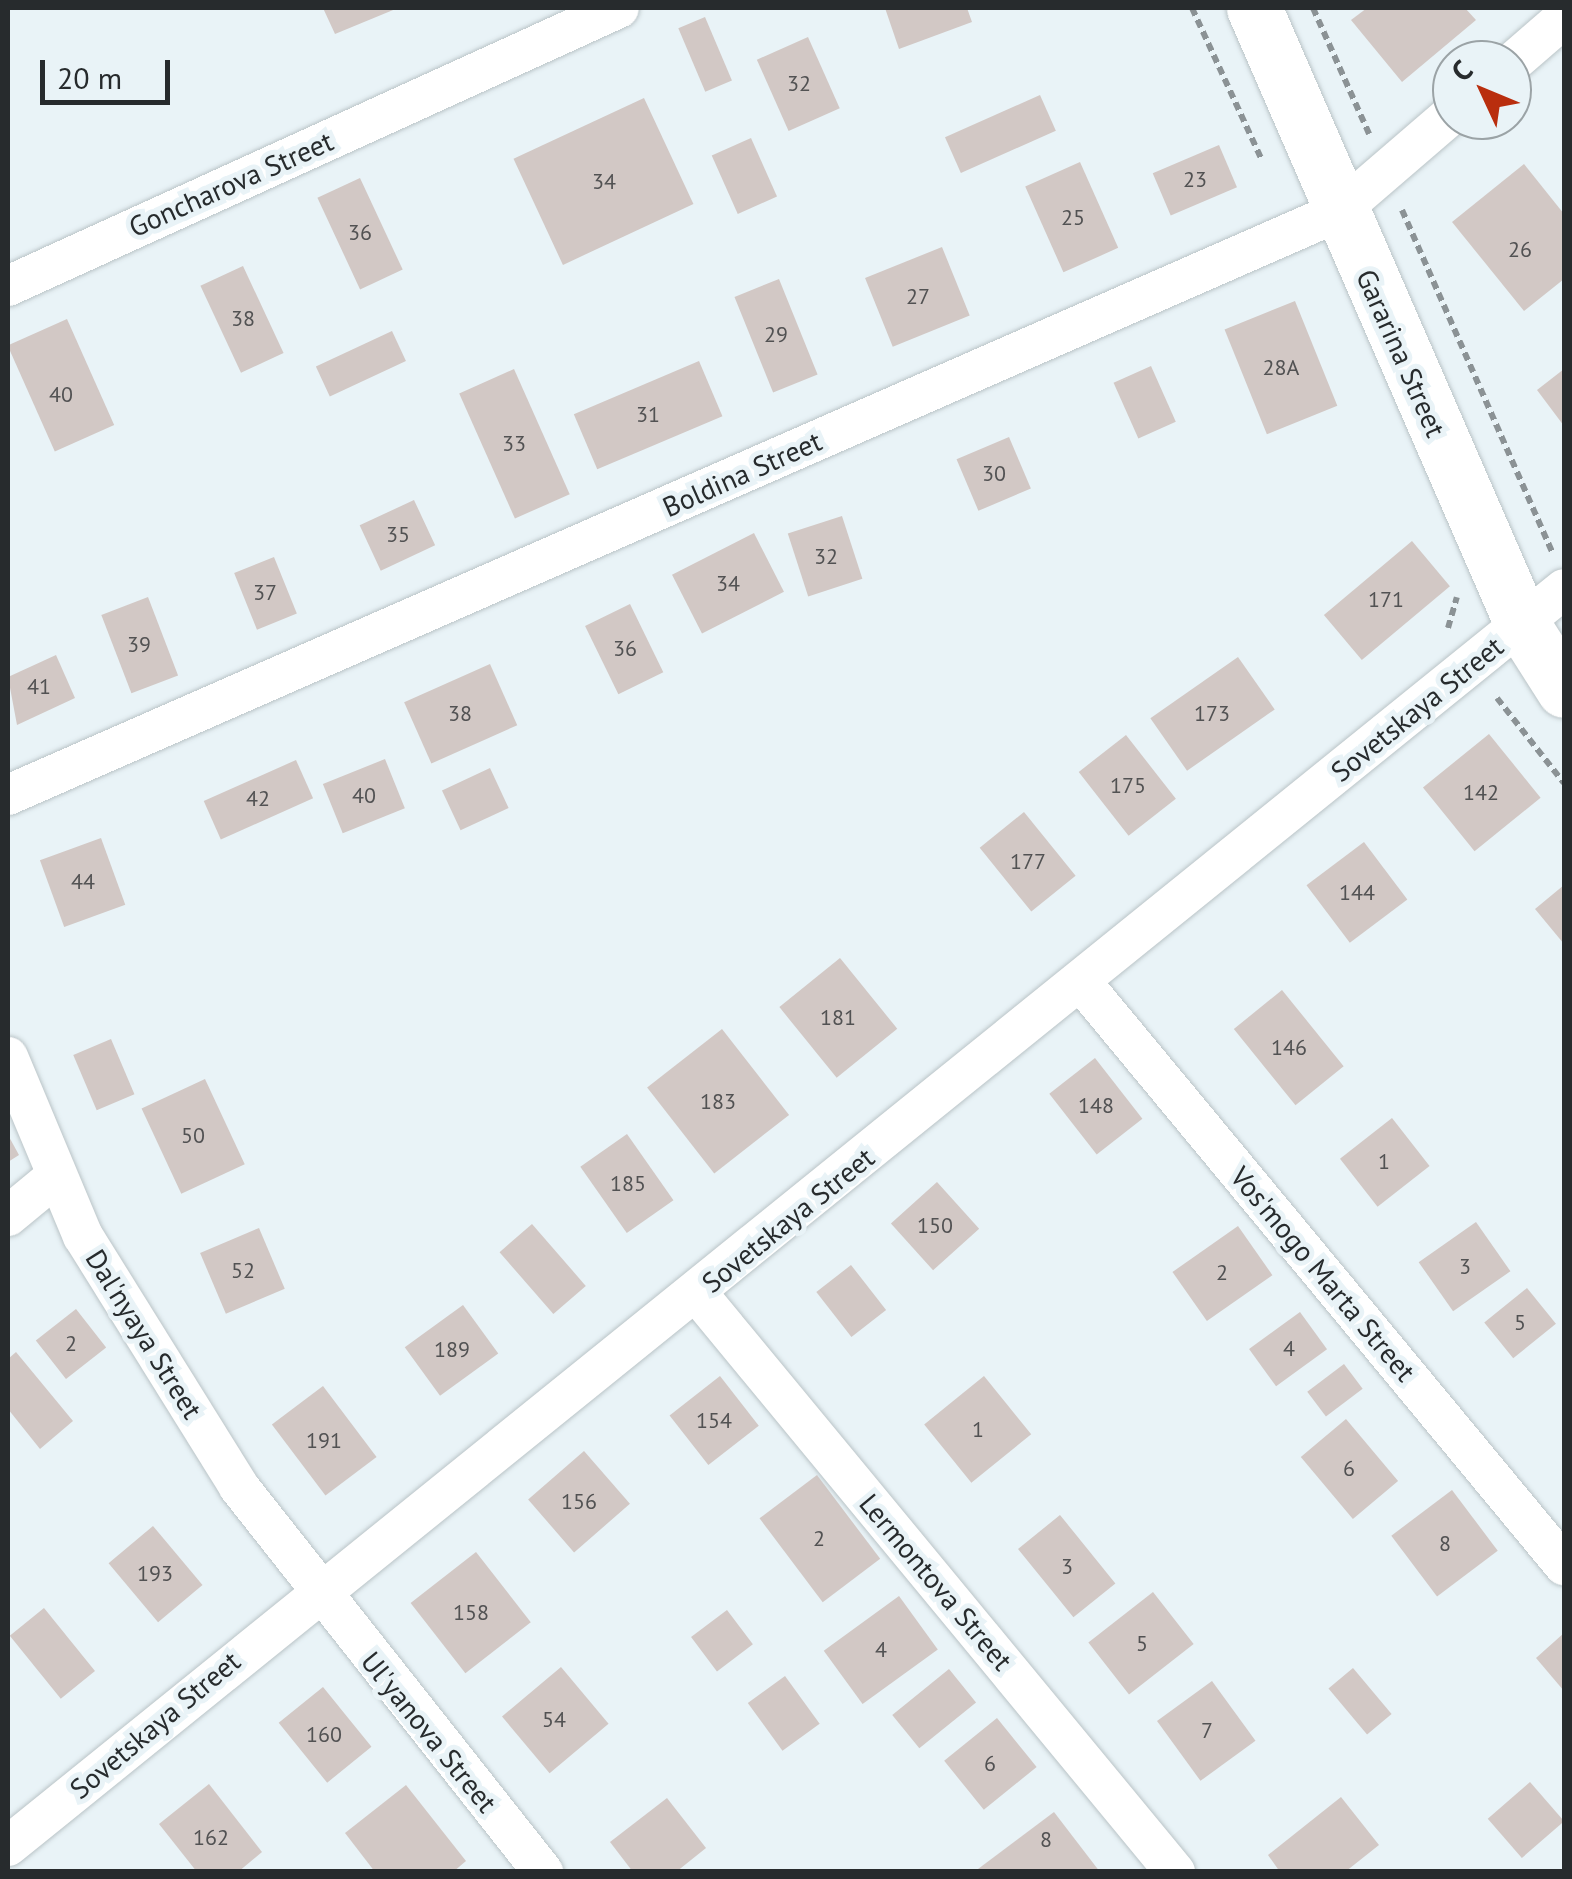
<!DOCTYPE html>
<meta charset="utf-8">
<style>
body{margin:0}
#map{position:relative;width:1572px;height:1879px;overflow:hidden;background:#e9f3f7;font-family:"PT Sans",sans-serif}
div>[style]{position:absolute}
.building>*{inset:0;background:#d2c8c5;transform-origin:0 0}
.path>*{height:6px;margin-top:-3px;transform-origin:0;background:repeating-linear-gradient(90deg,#8b9295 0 8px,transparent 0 13px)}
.roads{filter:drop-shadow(0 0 2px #bac4c7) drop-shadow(0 0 2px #bac4c7)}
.minor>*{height:40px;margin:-20px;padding:0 20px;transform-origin:20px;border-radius:20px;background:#fff}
.secondary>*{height:55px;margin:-27.5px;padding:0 27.5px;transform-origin:27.5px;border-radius:27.5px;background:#fff}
span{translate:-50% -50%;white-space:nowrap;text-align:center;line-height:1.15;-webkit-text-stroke:10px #e9f3f7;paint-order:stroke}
.number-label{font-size:22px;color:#525253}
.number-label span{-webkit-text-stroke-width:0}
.street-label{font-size:28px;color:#272b2d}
.frame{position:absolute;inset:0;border:10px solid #272b2d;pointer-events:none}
.north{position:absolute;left:1432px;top:40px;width:100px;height:100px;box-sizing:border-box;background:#e9f3f7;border:2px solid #9ba3a6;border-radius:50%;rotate:314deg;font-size:28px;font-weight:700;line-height:40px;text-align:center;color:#272b2d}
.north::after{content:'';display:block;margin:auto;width:35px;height:45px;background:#b92e0e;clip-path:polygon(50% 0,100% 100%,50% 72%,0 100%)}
.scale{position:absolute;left:40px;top:60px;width:130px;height:45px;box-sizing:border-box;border:5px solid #272b2d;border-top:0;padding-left:12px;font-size:30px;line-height:35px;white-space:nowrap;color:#272b2d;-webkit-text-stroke:8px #e9f3f7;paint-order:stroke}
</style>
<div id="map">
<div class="building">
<i style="clip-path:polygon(323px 8px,398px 8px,335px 34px)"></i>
<i style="clip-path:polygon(885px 8px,967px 8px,972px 22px,899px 49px)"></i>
<i style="clip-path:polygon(1367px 8px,1465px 8px,1476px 20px,1402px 82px,1351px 20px)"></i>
<i style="left:705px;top:17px;width:69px;height:29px;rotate:67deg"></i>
<i style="left:808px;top:37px;width:78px;height:56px;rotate:66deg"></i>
<i style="left:1040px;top:95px;width:39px;height:104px;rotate:66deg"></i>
<i style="left:644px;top:98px;width:117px;height:144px;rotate:65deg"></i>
<i style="left:751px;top:138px;width:64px;height:43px;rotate:66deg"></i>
<i style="left:1219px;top:145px;width:46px;height:72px;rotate:67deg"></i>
<i style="left:1080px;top:162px;width:94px;height:60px;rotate:66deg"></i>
<i style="clip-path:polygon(1524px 164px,1564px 214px,1564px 279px,1524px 311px,1452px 222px)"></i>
<i style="left:360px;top:178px;width:101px;height:47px;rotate:65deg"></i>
<i style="left:942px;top:247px;width:74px;height:83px;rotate:68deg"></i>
<i style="left:243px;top:266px;width:96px;height:47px;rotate:65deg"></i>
<i style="left:779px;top:279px;width:103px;height:48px;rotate:68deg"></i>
<i style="left:1295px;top:301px;width:113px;height:76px;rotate:68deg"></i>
<i style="left:67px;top:319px;width:116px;height:65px;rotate:66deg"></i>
<i style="left:392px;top:331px;width:33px;height:84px;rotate:65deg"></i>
<i style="left:699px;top:361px;width:60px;height:136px;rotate:67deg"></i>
<i style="left:1151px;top:366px;width:61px;height:41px;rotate:66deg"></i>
<i style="left:514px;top:369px;width:137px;height:60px;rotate:66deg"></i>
<i style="clip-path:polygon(1564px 369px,1564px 426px,1537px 390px)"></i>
<i style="left:1009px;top:437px;width:56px;height:57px;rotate:67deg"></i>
<i style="left:414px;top:500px;width:50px;height:60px;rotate:65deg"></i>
<i style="left:842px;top:516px;width:66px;height:57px;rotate:72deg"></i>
<i style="left:754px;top:533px;width:66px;height:92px;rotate:63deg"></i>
<i style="left:1412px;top:541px;width:59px;height:115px;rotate:50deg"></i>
<i style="left:274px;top:557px;width:61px;height:43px;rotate:68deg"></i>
<i style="left:148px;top:597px;width:84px;height:50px;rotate:69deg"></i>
<i style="left:630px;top:604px;width:76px;height:50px;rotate:64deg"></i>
<i style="clip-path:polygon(56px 655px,75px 698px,17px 725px,8px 677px)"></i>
<i style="left:1238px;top:657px;width:64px;height:107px;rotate:55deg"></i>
<i style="left:490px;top:664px;width:67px;height:94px;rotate:66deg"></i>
<i style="left:1489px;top:734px;width:82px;height:85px;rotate:51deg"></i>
<i style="left:1126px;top:735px;width:81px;height:60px;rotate:52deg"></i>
<i style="left:385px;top:759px;width:53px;height:67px;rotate:68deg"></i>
<i style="left:296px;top:760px;width:42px;height:101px;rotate:66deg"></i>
<i style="left:490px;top:768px;width:44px;height:53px;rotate:65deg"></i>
<i style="left:1024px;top:812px;width:82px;height:57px;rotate:51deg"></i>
<i style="left:101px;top:838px;width:71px;height:65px;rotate:70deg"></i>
<i style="left:1364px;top:842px;width:72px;height:72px;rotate:53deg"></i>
<i style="clip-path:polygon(1564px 885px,1564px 944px,1535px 909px)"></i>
<i style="left:840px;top:958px;width:91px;height:78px;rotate:51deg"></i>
<i style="left:1282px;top:990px;width:98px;height:62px;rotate:51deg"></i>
<i style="left:722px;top:1029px;width:109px;height:95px;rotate:52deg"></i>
<i style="left:111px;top:1039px;width:60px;height:41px;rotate:67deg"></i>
<i style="left:1095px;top:1058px;width:77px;height:58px;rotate:52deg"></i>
<i style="left:205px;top:1079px;width:94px;height:70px;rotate:65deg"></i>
<i style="left:1392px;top:1118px;width:61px;height:66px;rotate:52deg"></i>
<i style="left:627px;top:1134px;width:81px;height:57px;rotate:55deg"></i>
<i style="clip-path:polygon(8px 1135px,19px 1155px,8px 1162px)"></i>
<i style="left:937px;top:1182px;width:63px;height:62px;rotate:48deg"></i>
<i style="left:1476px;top:1222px;width:60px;height:70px;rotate:55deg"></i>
<i style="left:532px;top:1224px;width:82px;height:43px;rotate:49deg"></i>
<i style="left:1238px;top:1226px;width:60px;height:80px;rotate:55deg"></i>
<i style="left:259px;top:1228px;width:66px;height:64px;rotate:67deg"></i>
<i style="left:851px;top:1265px;width:57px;height:44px;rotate:52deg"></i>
<i style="left:1527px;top:1288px;width:46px;height:55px;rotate:51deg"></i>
<i style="left:463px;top:1305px;width:60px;height:72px;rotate:54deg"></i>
<i style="left:76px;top:1309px;width:49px;height:51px;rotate:52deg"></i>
<i style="left:1300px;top:1312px;width:46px;height:63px;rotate:54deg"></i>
<i style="clip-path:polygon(16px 1352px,73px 1421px,40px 1449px,8px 1409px,8px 1359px)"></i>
<i style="left:1344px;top:1364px;width:31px;height:46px;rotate:53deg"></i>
<i style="left:720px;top:1376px;width:63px;height:64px;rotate:52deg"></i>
<i style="left:984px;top:1376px;width:75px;height:77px;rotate:51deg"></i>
<i style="left:323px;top:1386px;width:89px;height:64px;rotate:53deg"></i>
<i style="left:1346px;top:1419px;width:81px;height:59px;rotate:50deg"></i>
<i style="left:584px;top:1451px;width:70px;height:74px;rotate:49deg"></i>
<i style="left:817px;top:1475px;width:105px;height:72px;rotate:53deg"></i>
<i style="left:1452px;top:1490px;width:76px;height:76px;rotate:53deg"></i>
<i style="left:1060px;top:1515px;width:88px;height:54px;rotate:51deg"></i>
<i style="left:153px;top:1526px;width:77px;height:58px;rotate:50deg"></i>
<i style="left:476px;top:1552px;width:89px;height:83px;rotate:52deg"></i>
<i style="left:1153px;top:1592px;width:66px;height:82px;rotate:52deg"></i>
<i style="left:899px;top:1596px;width:66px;height:93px;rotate:54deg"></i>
<i style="left:44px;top:1608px;width:81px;height:44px;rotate:51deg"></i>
<i style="left:727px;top:1610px;width:43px;height:45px;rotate:53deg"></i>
<i style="clip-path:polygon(1564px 1633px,1564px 1691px,1536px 1658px)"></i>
<i style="left:561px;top:1667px;width:74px;height:77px;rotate:50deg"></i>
<i style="left:1353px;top:1668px;width:60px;height:32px;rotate:50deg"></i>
<i style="left:949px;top:1669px;width:43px;height:73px;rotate:51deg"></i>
<i style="left:785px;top:1676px;width:59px;height:46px;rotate:54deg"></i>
<i style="left:1212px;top:1681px;width:74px;height:68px;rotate:54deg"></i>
<i style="left:323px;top:1687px;width:77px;height:57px;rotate:51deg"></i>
<i style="left:997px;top:1718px;width:63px;height:68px;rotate:51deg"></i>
<i style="left:1530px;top:1782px;width:52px;height:56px;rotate:49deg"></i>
<i style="clip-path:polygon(209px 1784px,262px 1852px,238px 1872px,197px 1872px,159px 1824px)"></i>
<i style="clip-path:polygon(406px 1785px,466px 1861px,453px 1872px,375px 1872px,345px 1833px)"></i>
<i style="clip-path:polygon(1341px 1797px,1379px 1845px,1345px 1872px,1280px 1872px,1268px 1855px)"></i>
<i style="clip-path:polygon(667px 1798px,706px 1848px,676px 1872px,633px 1872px,610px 1842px)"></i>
<i style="clip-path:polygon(1054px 1812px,1100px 1872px,980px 1872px,978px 1869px)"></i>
</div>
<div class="path">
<i style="left:1192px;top:8px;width:165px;rotate:65.3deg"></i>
<i style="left:1313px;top:8px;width:138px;rotate:66deg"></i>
<i style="left:1402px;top:210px;width:373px;rotate:66.3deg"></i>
<i style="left:1448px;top:628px;width:32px;rotate:-74deg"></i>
<i style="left:1497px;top:698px;width:108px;rotate:51.8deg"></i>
</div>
<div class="roads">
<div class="minor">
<i style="left:1512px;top:63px;width:69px;rotate:-40.9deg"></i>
<i style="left:8px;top:286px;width:671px;rotate:-24.47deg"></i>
<i style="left:8px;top:795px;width:1452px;rotate:-23.67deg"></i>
<i style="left:1338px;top:212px;width:150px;rotate:-40.7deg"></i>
<i style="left:1082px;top:983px;width:756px;rotate:50.37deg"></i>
<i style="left:8px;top:1057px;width:194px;rotate:67.3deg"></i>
<i style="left:83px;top:1236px;width:296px;rotate:58.1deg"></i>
<i style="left:239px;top:1487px;width:491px;rotate:51.7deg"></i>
<i style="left:8px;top:1216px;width:60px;rotate:-39.6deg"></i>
<i style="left:697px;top:1293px;width:751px;rotate:50.46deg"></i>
<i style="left:8px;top:1846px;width:2000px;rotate:-38.93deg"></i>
</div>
<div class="secondary">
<i style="left:1254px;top:8px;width:672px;rotate:66.49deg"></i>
<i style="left:1522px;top:624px;width:78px;rotate:57.5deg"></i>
</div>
</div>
<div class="number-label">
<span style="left:799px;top:84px">32</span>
<span style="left:1195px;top:180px">23</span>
<span style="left:604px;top:182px">34</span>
<span style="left:1073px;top:218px">25</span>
<span style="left:360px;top:233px">36</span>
<span style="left:1520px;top:250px">26</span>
<span style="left:918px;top:297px">27</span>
<span style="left:243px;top:319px">38</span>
<span style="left:776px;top:335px">29</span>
<span style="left:1281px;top:368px">28А</span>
<span style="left:61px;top:395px">40</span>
<span style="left:648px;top:415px">31</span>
<span style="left:514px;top:444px">33</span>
<span style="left:994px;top:474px">30</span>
<span style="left:398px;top:535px">35</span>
<span style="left:826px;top:557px">32</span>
<span style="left:728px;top:584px">34</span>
<span style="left:265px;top:593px">37</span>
<span style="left:1386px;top:600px">171</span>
<span style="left:139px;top:645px">39</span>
<span style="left:625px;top:649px">36</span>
<span style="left:39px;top:687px">41</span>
<span style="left:460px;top:714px">38</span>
<span style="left:1212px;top:714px">173</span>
<span style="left:1128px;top:786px">175</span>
<span style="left:1481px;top:793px">142</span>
<span style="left:364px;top:796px">40</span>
<span style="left:258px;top:799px">42</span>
<span style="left:1028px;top:862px">177</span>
<span style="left:83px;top:882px">44</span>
<span style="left:1357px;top:893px">144</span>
<span style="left:838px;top:1018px">181</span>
<span style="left:1289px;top:1048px">146</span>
<span style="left:718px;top:1102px">183</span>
<span style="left:1096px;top:1106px">148</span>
<span style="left:193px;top:1136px">50</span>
<span style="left:1384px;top:1162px">1</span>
<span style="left:628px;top:1184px">185</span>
<span style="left:935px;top:1226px">150</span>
<span style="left:1465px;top:1267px">3</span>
<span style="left:243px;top:1271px">52</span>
<span style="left:1222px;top:1273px">2</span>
<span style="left:1520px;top:1323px">5</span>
<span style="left:71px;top:1344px">2</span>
<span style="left:1289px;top:1349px">4</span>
<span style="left:452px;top:1350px">189</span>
<span style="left:714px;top:1421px">154</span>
<span style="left:978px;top:1430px">1</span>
<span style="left:324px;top:1441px">191</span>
<span style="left:1349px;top:1469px">6</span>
<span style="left:579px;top:1502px">156</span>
<span style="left:819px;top:1539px">2</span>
<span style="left:1445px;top:1544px">8</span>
<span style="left:1067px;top:1567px">3</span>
<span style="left:155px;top:1574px">193</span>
<span style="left:471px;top:1613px">158</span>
<span style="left:1142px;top:1644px">5</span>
<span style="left:881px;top:1650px">4</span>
<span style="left:554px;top:1720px">54</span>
<span style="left:1207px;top:1731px">7</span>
<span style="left:324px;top:1735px">160</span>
<span style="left:990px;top:1764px">6</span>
<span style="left:211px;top:1838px">162</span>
<span style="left:1046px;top:1840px">8</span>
</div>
<div class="street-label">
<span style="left:231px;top:184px;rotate:-24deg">Goncharova Street</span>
<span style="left:1401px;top:353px;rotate:66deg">Gararina Street</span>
<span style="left:742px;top:474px;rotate:-24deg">Boldina Street</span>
<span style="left:1417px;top:709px;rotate:-39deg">Sovetskaya Street</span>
<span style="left:788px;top:1220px;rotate:-39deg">Sovetskaya Street</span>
<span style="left:1323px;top:1274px;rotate:50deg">Vos'mogo Marta Street</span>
<span style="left:144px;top:1334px;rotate:58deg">Dal'nyaya Street</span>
<span style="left:936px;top:1582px;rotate:50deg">Lermontova Street</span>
<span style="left:155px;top:1725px;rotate:-40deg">Sovetskaya Street</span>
<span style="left:429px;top:1732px;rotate:51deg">Ul'yanova Street</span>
</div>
<div class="frame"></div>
<div class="north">С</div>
<div class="scale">20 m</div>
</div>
